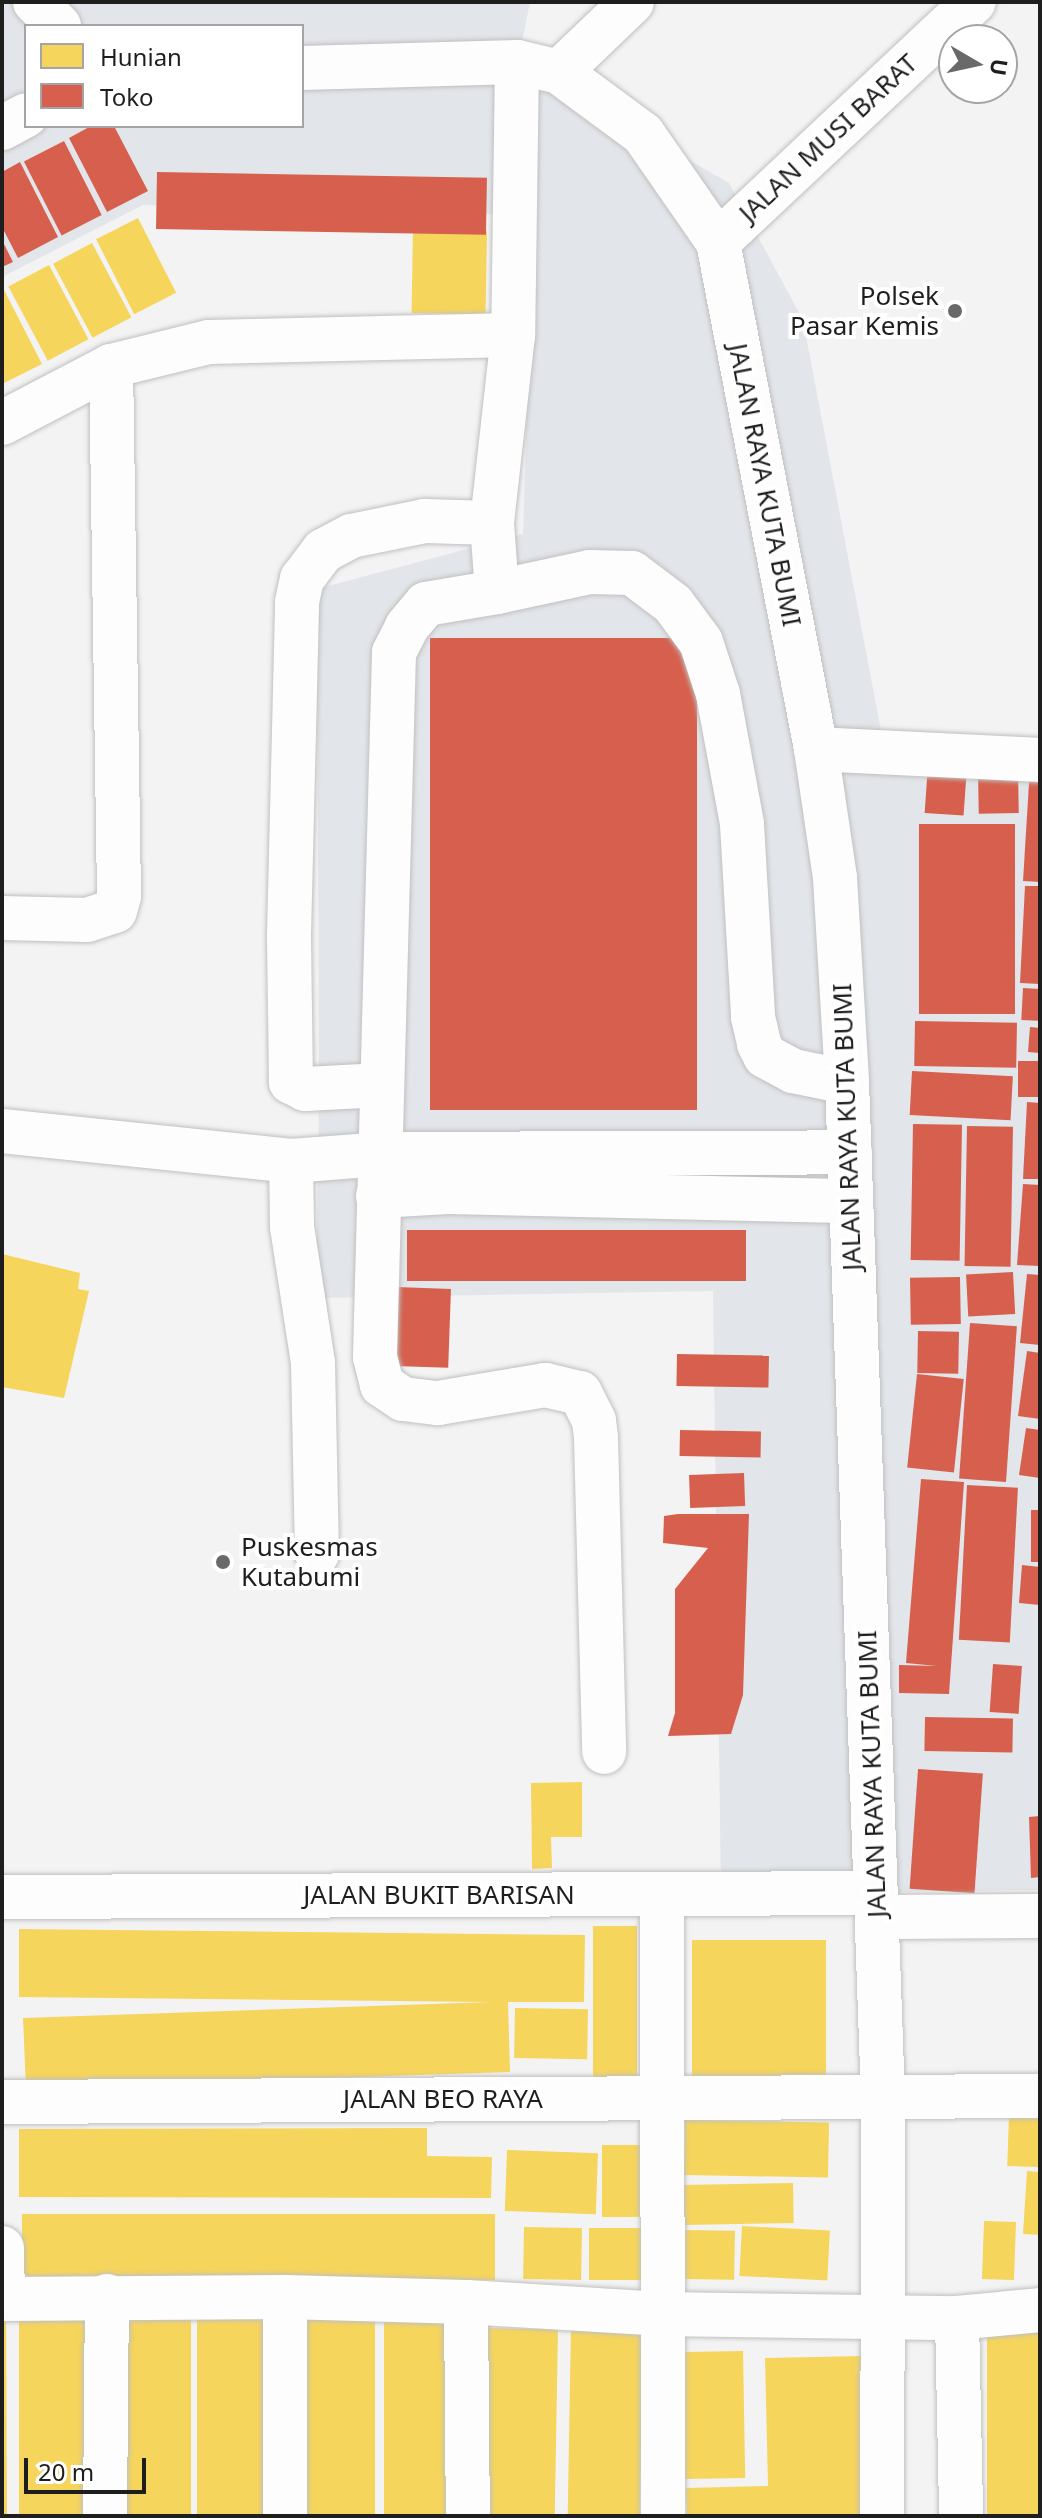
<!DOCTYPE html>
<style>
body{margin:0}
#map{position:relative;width:1042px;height:2518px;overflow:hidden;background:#f3f3f3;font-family:"Noto Sans",sans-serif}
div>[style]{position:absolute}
.built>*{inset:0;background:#e2e5e9}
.homes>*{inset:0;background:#f6d55c;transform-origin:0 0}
.shops>*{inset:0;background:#d6604d;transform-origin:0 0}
.roads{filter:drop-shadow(0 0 2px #c0c0c0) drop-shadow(0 0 2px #c0c0c0)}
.minor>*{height:44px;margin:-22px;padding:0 22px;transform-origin:22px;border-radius:22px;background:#fdfdfd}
.dots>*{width:22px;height:22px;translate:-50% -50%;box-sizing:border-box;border:4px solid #fff;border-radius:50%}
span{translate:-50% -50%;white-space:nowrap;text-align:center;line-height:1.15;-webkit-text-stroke:8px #fff;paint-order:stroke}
.street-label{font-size:26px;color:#1e1e1f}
.poi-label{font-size:26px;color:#1e1e1f}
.right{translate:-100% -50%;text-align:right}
.left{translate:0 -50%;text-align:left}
.frame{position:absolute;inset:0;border:4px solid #1e1e1f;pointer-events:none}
.legend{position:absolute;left:24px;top:24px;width:280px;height:104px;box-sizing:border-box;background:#fff;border:2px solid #a5a5a5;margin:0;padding:10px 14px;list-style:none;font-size:24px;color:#1e1e1f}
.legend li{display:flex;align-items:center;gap:16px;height:40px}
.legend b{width:40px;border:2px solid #a5a5a5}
.north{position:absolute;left:938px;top:24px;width:80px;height:80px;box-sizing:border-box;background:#fff;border:2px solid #a5a5a5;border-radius:50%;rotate:99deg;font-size:22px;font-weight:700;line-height:32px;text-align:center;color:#1e1e1f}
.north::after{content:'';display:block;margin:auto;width:28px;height:36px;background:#696969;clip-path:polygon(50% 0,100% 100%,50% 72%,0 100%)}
.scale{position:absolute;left:24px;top:2458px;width:122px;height:36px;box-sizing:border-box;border:4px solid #1e1e1f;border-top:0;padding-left:10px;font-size:24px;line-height:28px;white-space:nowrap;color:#1e1e1f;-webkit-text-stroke:6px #fff;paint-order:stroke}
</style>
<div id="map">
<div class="built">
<i style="clip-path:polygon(evenodd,2px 2px,530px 2px,518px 62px,729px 183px,803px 320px,885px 752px,1040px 760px,1040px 1890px,721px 1894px,713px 1291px,316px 1298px,319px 1101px,317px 589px,523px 534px,533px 215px,143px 205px,2px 277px,2px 2px,26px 26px,302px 26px,302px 126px,26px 126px,26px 26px)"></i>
</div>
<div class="homes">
<i style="left:138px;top:218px;width:84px;height:47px;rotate:63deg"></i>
<i style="left:413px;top:230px;width:74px;height:83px;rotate:1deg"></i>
<i style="left:92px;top:243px;width:84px;height:44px;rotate:62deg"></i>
<i style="left:49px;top:265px;width:84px;height:46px;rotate:62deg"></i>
<i style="clip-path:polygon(2px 286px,42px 364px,2px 384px)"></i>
<i style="clip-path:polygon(2px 1254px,80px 1273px,78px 1289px,89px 1291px,64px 1398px,2px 1387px)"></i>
<i style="clip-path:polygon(582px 1782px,582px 1837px,551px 1837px,552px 1868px,532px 1869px,531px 1783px)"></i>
<i style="left:593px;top:1926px;width:44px;height:156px"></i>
<i style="clip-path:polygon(19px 1929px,585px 1935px,584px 2002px,508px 2002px,510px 2072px,26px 2088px,23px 2018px,491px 2002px,19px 1997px)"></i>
<i style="left:692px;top:1940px;width:134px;height:147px"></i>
<i style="left:515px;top:2008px;width:73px;height:50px;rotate:1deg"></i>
<i style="left:1009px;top:2115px;width:31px;height:51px;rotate:2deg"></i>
<i style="left:685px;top:2120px;width:144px;height:55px;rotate:1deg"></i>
<i style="clip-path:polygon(427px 2128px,427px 2156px,492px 2157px,491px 2198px,19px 2197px,19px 2129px)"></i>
<i style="left:602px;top:2145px;width:45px;height:72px"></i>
<i style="left:507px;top:2150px;width:91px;height:61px;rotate:2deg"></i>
<i style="clip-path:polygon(1027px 2171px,1040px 2172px,1040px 2235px,1023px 2234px)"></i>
<i style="left:793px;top:2183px;width:40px;height:110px;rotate:89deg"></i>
<i style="left:495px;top:2214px;width:66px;height:473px;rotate:90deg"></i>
<i style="left:984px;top:2221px;width:32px;height:58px;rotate:2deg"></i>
<i style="left:742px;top:2226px;width:88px;height:50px;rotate:3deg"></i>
<i style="left:524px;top:2227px;width:58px;height:52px;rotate:1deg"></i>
<i style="left:589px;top:2228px;width:58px;height:52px"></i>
<i style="left:685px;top:2230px;width:50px;height:49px;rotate:1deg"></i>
<i style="left:307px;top:2302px;width:68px;height:214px"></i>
<i style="clip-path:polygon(2px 2305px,6px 2305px,7px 2516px,2px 2516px)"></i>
<i style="left:384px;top:2307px;width:68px;height:209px"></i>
<i style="left:19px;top:2309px;width:68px;height:207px"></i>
<i style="left:124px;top:2310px;width:67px;height:206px"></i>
<i style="left:197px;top:2312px;width:68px;height:204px"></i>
<i style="left:1040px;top:2319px;width:197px;height:53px;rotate:90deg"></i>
<i style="left:571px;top:2326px;width:72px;height:190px;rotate:1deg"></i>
<i style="left:481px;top:2328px;width:77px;height:188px;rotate:1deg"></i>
<i style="left:743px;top:2351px;width:127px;height:60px;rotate:89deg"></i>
<i style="clip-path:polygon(864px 2356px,867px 2516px,687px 2516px,686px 2488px,768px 2486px,765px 2358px)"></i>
</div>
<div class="shops">
<i style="clip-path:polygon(91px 126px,114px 126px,148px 191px,107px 212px,69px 138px)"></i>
<i style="left:64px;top:141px;width:83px;height:45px;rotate:63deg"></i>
<i style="clip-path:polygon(20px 162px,58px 237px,18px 258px,2px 227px,2px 172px)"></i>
<i style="left:157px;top:172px;width:330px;height:57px;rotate:1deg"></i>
<i style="clip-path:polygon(2px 240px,13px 262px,2px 267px)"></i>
<i style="left:430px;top:638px;width:267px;height:472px"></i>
<i style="left:928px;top:765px;width:39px;height:48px;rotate:4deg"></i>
<i style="clip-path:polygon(1030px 767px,1040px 768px,1040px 882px,1023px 881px)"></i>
<i style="left:1018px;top:770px;width:43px;height:40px;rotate:89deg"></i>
<i style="left:919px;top:824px;width:96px;height:190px"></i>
<i style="clip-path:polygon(1025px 886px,1040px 886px,1040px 984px,1020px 983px)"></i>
<i style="left:1023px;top:988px;width:17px;height:32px;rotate:3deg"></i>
<i style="left:915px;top:1021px;width:102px;height:45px;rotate:1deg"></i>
<i style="clip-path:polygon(1030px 1027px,1040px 1028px,1040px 1053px,1028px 1052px)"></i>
<i style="left:1040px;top:1061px;width:36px;height:22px;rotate:90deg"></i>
<i style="left:912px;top:1071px;width:101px;height:44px;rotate:3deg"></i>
<i style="clip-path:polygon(1027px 1102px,1040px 1103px,1040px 1179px,1023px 1179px)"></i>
<i style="left:913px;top:1124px;width:49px;height:136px;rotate:1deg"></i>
<i style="left:967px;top:1126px;width:46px;height:140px;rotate:1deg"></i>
<i style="clip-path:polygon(1023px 1184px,1040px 1185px,1040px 1266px,1017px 1265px)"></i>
<i style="left:407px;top:1230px;width:339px;height:51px"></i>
<i style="left:1013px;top:1272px;width:42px;height:47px;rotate:87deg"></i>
<i style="clip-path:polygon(1027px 1274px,1040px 1275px,1040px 1345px,1020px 1343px)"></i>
<i style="left:960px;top:1277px;width:47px;height:50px;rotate:89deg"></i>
<i style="left:397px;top:1287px;width:54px;height:79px;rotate:2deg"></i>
<i style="left:970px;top:1323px;width:47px;height:156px;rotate:4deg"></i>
<i style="left:918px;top:1331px;width:41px;height:42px;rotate:1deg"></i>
<i style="clip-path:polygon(1027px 1351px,1040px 1353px,1040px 1419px,1018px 1416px)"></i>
<i style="left:677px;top:1354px;width:92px;height:32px;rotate:1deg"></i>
<i style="left:917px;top:1374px;width:47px;height:94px;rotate:6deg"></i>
<i style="clip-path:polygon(1026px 1428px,1040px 1430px,1040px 1478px,1019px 1475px)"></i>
<i style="left:680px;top:1430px;width:81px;height:26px;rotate:1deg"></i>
<i style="left:744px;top:1473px;width:33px;height:55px;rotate:88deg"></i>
<i style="clip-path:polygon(921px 1479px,964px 1482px,949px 1694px,899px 1693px,899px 1665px,937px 1666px,906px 1663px)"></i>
<i style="left:967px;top:1485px;width:51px;height:155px;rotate:3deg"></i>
<i style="left:1031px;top:1510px;width:9px;height:52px"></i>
<i style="clip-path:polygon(678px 1514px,749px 1514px,743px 1695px,731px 1734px,668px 1736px,675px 1713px,675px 1589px,708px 1548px,663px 1543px,664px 1516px)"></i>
<i style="clip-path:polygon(1022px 1565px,1040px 1567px,1040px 1605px,1019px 1603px)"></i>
<i style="left:993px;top:1664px;width:29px;height:48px;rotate:4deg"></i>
<i style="left:925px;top:1717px;width:88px;height:34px;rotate:1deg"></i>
<i style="left:918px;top:1769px;width:65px;height:120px;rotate:4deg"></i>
<i style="clip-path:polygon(1040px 1816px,1040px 1877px,1031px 1878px,1029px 1817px)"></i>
</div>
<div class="roads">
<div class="minor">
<i style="left:35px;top:2px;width:34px;rotate:45deg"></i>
<i style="left:517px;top:62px;width:273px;rotate:90.8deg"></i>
<i style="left:513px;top:335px;width:189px;rotate:96.4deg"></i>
<i style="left:492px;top:523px;width:69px;rotate:85.9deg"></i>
<i style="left:497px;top:592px;width:72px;rotate:170.4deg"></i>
<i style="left:426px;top:604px;width:30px;rotate:130deg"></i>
<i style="left:407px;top:627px;width:29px;rotate:117deg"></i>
<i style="left:394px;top:653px;width:704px;rotate:91.55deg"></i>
<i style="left:375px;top:1357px;width:29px;rotate:76deg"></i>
<i style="left:382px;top:1385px;width:25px;rotate:34deg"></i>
<i style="left:403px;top:1399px;width:35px;rotate:7deg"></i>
<i style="left:438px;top:1403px;width:109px;rotate:-9.5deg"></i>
<i style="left:545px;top:1385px;width:36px;rotate:13deg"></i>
<i style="left:580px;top:1393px;width:31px;rotate:63deg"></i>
<i style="left:594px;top:1421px;width:17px;rotate:83deg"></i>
<i style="left:596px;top:1438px;width:314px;rotate:88.5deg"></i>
<i style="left:302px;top:68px;width:215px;rotate:-1.6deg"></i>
<i style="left:517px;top:62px;width:43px;rotate:13.4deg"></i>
<i style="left:559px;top:72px;width:104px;rotate:36.4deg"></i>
<i style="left:643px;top:134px;width:131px;rotate:55.2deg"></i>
<i style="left:718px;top:242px;width:516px;rotate:79.06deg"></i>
<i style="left:816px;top:749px;width:130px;rotate:81.6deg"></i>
<i style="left:835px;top:878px;width:204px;rotate:86.6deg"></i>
<i style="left:847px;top:1082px;width:1015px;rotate:87.97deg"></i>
<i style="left:883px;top:2096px;width:420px;rotate:90.1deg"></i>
<i style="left:559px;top:72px;width:101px;rotate:-43.8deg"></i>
<i style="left:2px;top:128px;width:27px;rotate:-28deg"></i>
<i style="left:718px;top:242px;width:351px;rotate:-43.2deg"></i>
<i style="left:2px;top:423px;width:123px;rotate:-27.6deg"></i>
<i style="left:111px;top:366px;width:101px;rotate:-13.8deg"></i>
<i style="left:209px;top:342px;width:304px;rotate:-1.3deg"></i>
<i style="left:497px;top:592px;width:95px;rotate:-12.1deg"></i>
<i style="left:590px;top:572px;width:42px;rotate:1.4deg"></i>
<i style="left:632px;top:573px;width:51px;rotate:37.1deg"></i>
<i style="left:673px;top:604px;width:47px;rotate:53.6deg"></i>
<i style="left:701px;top:642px;width:55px;rotate:71.9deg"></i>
<i style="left:718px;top:694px;width:132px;rotate:79.5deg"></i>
<i style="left:742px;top:824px;width:193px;rotate:86.7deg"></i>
<i style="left:753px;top:1017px;width:28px;rotate:77deg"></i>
<i style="left:759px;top:1044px;width:13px;rotate:63deg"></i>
<i style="left:765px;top:1056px;width:32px;rotate:28deg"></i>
<i style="left:793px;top:1071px;width:55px;rotate:11.5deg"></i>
<i style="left:816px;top:749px;width:224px;rotate:2.8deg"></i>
<i style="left:2px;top:918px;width:85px;rotate:1.3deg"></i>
<i style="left:87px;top:920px;width:29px;rotate:-18deg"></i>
<i style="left:115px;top:911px;width:16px;rotate:-75deg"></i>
<i style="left:119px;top:896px;width:530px;rotate:-90.86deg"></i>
<i style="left:382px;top:1085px;width:77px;rotate:177deg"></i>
<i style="left:305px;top:1089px;width:16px;rotate:-153deg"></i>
<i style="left:291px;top:1082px;width:147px;rotate:-90.8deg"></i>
<i style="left:289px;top:935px;width:333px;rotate:-88.6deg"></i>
<i style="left:297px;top:602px;width:24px;rotate:-78deg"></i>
<i style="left:302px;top:579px;width:35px;rotate:-53deg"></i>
<i style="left:323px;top:551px;width:32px;rotate:-28deg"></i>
<i style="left:351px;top:536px;width:76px;rotate:-11.5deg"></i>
<i style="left:425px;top:521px;width:67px;rotate:1.7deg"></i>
<i style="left:2px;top:1131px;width:291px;rotate:5.9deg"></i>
<i style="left:291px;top:1161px;width:90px;rotate:-4.4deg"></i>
<i style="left:381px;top:1154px;width:469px;rotate:-0.2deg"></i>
<i style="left:291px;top:1161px;width:66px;rotate:89.1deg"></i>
<i style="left:292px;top:1227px;width:138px;rotate:81.2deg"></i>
<i style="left:313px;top:1363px;width:191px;rotate:88.8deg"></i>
<i style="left:378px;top:1196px;width:70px;rotate:-3.3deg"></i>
<i style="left:448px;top:1192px;width:403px;rotate:1.3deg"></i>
<i style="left:662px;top:1894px;width:622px;rotate:89.91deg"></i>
<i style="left:2px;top:1897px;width:874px;rotate:-0.26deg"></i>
<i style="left:877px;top:1917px;width:163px;rotate:-0.4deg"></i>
<i style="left:2px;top:2102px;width:1038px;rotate:-0.33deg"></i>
<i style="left:2px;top:2248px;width:51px;rotate:88.9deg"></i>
<i style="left:2px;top:2299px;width:283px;rotate:-0.4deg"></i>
<i style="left:285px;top:2297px;width:181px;rotate:1.6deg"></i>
<i style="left:466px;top:2302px;width:195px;rotate:3.5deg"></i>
<i style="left:661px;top:2314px;width:296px;rotate:0.8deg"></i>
<i style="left:957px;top:2318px;width:83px;rotate:-5.5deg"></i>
<i style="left:466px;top:2302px;width:214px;rotate:89.5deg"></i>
<i style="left:957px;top:2318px;width:198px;rotate:88.8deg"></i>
<i style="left:105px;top:2516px;width:220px;rotate:-89.5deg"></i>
<i style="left:285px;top:2516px;width:219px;rotate:-90deg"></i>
</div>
</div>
<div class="dots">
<i style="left:955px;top:311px;background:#696969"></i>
<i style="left:223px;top:1562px;background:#696969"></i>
</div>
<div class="street-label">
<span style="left:828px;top:138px;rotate:-43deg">JALAN MUSI BARAT</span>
<span style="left:765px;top:485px;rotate:79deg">JALAN RAYA KUTA BUMI</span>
<span style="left:847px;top:1127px;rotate:-92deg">JALAN RAYA KUTA BUMI</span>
<span style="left:872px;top:1774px;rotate:-92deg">JALAN RAYA KUTA BUMI</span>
<span style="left:439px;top:1895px">JALAN BUKIT BARISAN</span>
<span style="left:443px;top:2099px">JALAN BEO RAYA</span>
</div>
<div class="poi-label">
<span class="right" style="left:939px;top:311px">Polsek<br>Pasar Kemis</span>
<span class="left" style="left:241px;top:1562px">Puskesmas<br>Kutabumi</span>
</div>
<div class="frame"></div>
<ul class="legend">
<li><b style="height:22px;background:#f6d55c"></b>Hunian</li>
<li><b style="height:22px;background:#d6604d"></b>Toko</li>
</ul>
<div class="north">U</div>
<div class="scale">20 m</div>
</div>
